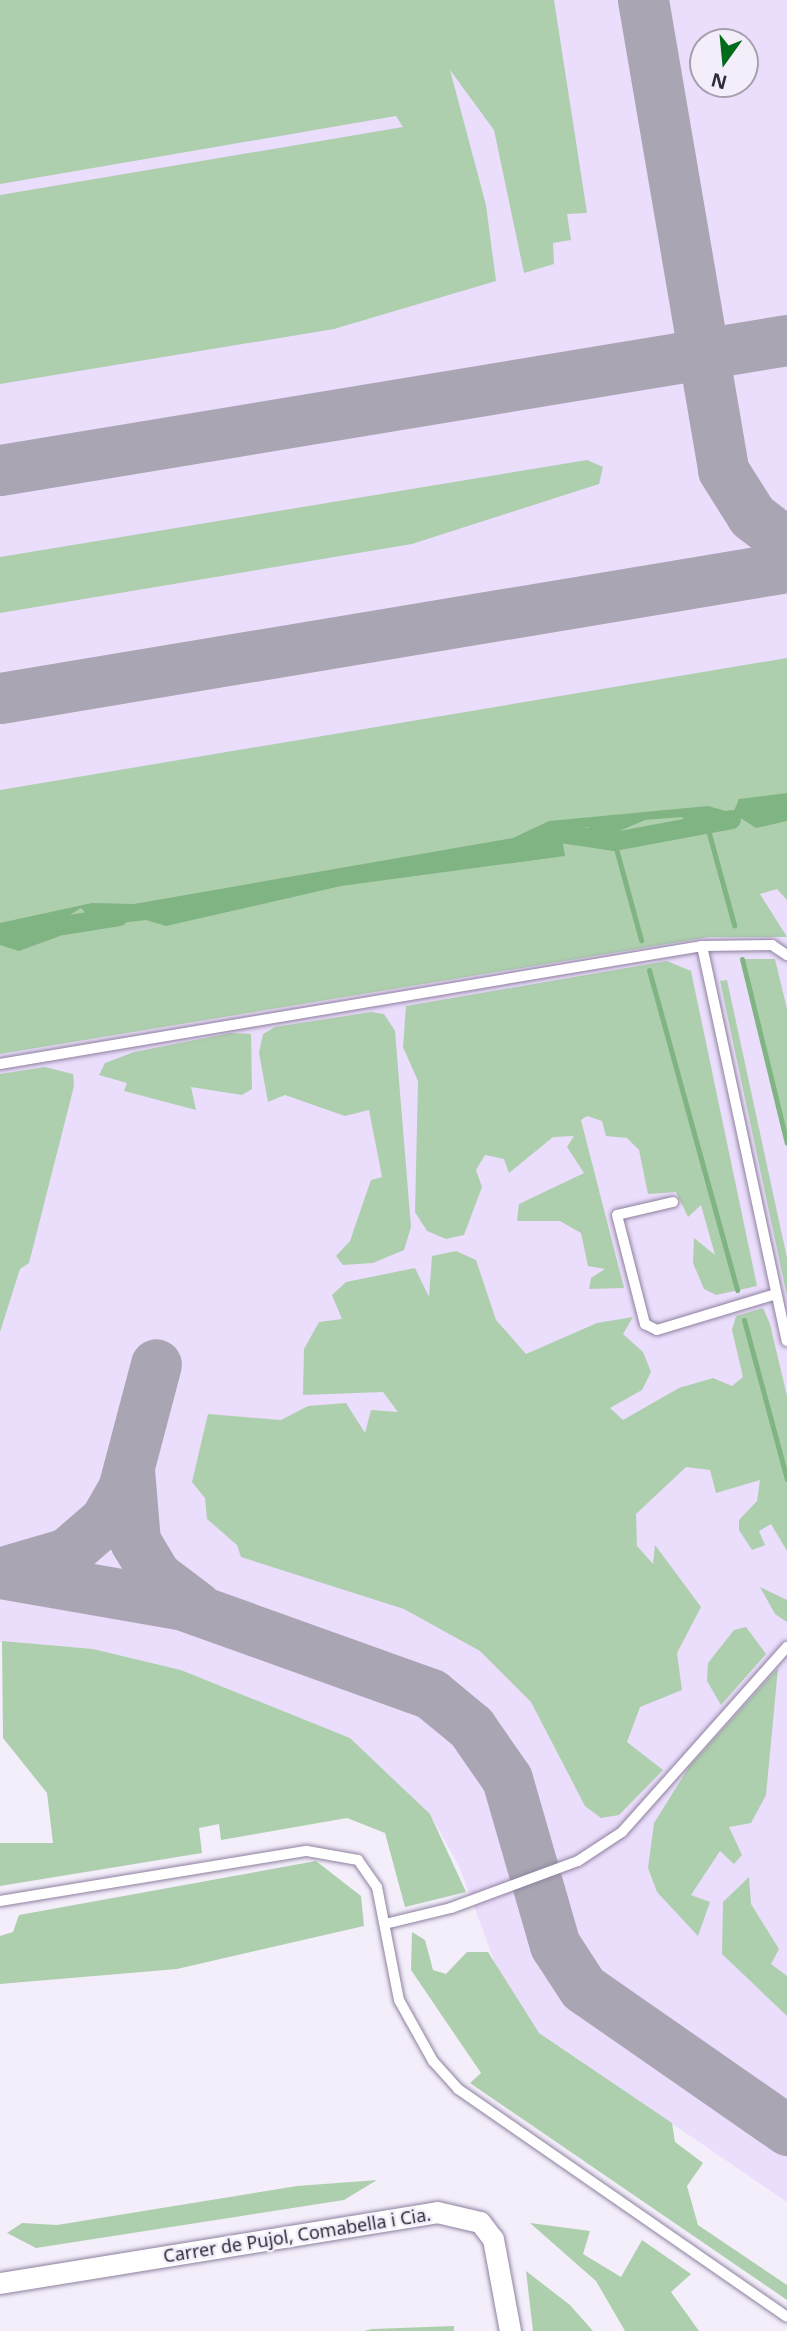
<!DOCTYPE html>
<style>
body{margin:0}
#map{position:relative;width:787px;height:2331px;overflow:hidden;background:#f4eefb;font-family:"Noto Sans",sans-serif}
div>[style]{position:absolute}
.built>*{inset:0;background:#ebddfc}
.green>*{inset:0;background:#aecfae}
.water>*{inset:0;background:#81b483}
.stream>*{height:5px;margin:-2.5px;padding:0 2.5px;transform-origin:2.5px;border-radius:2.5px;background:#81b483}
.canal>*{height:19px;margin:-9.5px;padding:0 9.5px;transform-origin:9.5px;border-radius:9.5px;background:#81b483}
.taxiway>*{height:51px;margin:-25.5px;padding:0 25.5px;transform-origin:25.5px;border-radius:25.5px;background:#aaa5b2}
.roads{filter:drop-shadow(0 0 2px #8e819e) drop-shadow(0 0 2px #8e819e)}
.lane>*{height:10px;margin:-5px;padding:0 5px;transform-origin:5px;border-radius:5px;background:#fff}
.street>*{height:21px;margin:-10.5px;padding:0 10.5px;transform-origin:10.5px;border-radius:10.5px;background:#fff}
span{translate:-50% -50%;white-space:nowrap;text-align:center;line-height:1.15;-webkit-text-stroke:5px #f4eefb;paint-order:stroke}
.street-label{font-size:18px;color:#302b37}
.north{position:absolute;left:689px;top:28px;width:70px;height:70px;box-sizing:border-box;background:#f4eefb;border:2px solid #a6a0ad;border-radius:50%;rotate:195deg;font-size:19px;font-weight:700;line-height:28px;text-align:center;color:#302b37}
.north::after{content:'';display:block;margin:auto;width:24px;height:32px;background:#006c1b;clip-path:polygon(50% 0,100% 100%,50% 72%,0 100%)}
</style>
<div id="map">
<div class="built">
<i style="clip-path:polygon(evenodd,0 0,787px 0,787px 2202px,539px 2033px,502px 1982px,459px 1866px,430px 1814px,350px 1738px,181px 1670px,93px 1649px,0 1642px,0 0,703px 42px,745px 42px,745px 84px,703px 84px,703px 42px)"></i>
</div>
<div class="green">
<i style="clip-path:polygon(0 0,554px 0,587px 213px,567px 214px,571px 240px,553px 243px,554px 264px,524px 273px,494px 130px,450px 70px,486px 205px,496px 281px,334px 329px,0 384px,0 195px,403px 127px,396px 116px,0 184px)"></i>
<i style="clip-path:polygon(587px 460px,603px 467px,599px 484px,412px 544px,0 613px,0 557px)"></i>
<i style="clip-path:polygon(787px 658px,787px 900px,777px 889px,760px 894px,787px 937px,709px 937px,0 1054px,0 790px)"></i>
<i style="clip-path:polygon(742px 959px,775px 959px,787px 1009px,787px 1143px)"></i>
<i style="clip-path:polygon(667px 961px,691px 971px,757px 1286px,716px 1295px,704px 1289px,693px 1263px,694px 1238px,715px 1255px,701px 1205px,688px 1217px,676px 1192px,648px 1194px,639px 1150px,627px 1138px,606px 1136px,602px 1121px,587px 1116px,581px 1120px,624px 1288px,589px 1289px,591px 1278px,605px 1269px,588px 1266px,581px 1233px,560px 1221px,517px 1221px,519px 1204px,584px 1173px,567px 1147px,574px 1136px,553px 1137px,509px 1173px,504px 1159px,485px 1155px,476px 1170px,482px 1187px,464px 1235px,446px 1239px,427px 1231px,415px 1212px,418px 1081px,403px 1047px,406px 1006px)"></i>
<i style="clip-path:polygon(727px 980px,787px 1258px,787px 1296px,720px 981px)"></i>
<i style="clip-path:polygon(371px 1012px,384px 1014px,395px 1031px,411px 1227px,404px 1250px,373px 1263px,343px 1265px,336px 1256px,350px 1241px,371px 1180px,382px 1177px,369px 1110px,345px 1116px,285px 1095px,268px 1102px,259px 1053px,263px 1034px,275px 1027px)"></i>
<i style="clip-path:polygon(231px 1033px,251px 1034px,252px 1089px,242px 1095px,191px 1087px,196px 1110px,124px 1091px,127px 1083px,99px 1075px,105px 1063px,134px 1052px)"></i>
<i style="clip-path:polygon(45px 1067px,73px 1074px,74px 1086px,29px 1263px,20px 1269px,0 1332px,0 1074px)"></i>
<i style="clip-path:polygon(456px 1251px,476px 1260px,496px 1320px,526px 1354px,597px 1323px,633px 1317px,623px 1334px,643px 1352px,651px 1372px,642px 1390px,610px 1408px,623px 1420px,679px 1388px,713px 1378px,732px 1386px,743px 1377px,732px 1330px,736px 1316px,763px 1308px,770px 1324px,787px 1396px,787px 1551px,771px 1524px,759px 1531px,765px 1545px,752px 1550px,739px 1530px,739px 1520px,757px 1501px,760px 1480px,716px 1493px,710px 1470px,686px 1467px,636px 1514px,637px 1546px,653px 1564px,655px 1545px,701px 1607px,677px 1653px,682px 1690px,640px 1707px,627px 1742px,663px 1770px,619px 1815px,601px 1818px,585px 1806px,531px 1702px,480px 1651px,404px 1609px,241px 1557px,237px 1545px,207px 1519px,205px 1498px,192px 1482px,208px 1414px,281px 1420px,308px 1406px,346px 1403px,365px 1433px,371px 1410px,398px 1412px,383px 1392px,303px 1395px,304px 1349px,319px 1322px,342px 1319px,332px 1295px,346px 1282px,415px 1268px,429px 1297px,432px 1256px)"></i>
<i style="clip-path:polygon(760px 1587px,787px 1600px,787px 1622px,775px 1614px)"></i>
<i style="clip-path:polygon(746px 1627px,766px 1654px,721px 1705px,707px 1681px,708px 1663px,734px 1630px)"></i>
<i style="clip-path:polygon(2px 1641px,93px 1649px,181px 1670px,350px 1738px,430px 1814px,466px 1892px,405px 1907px,385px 1833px,347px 1818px,221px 1840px,219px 1824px,199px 1828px,202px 1853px,0 1886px,0 1843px,53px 1843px,47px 1793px,3px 1738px)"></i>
<i style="clip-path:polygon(778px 1668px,766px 1795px,751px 1823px,729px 1827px,742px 1855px,734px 1864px,720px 1851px,691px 1895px,710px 1902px,698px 1936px,657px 1892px,648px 1868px,654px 1823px,689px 1767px)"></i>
<i style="clip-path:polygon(316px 1861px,361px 1896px,364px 1926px,177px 1969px,0 1984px,0 1936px,13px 1932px,19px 1915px)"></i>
<i style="clip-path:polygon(749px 1877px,751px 1904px,779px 1949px,771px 1964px,787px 1976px,787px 2016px,722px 1954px,723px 1902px)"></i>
<i style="clip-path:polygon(412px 1932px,425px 1940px,433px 1970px,446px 1974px,467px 1952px,488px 1952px,539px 2033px,672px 2123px,675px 2142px,703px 2163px,687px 2186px,698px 2225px,787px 2285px,787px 2300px,470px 2083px,481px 2073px,411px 1970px)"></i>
<i style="clip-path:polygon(377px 2180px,344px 2200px,36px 2248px,7px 2233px,22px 2223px,57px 2225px,297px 2186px)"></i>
<i style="clip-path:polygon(530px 2223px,590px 2231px,583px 2254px,621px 2277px,642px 2240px,691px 2274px,671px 2292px,699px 2331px,625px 2331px,596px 2281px)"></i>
<i style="clip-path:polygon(526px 2271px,570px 2305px,593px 2331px,533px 2331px)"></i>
<i style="clip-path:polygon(454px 2326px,454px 2331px,364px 2331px,372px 2329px)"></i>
</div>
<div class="water">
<i style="clip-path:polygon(787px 793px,787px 821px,756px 828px,739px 817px,692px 827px,682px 817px,645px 820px,617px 832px,614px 841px,587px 827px,561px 833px,565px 856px,341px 886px,166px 926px,146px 920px,97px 926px,81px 908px,62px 920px,60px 936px,19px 951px,0 945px,0 923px,92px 903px,134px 904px,513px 838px,549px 821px,708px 806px,733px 813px,739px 799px)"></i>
</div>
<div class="stream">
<i style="left:707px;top:826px;width:103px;rotate:74.7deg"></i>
<i style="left:614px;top:841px;width:103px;rotate:74.7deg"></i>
<i style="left:742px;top:959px;width:189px;rotate:76.3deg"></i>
<i style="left:649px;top:970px;width:332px;rotate:74.6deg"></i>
<i style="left:744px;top:1320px;width:165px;rotate:74.9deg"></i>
</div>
<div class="canal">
<i style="left:537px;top:838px;width:25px;rotate:-12deg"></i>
<i style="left:561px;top:833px;width:54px;rotate:8.6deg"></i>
<i style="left:614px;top:841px;width:119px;rotate:-10.6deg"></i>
<i style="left:0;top:935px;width:120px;rotate:-9.1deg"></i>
</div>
<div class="taxiway">
<i style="left:643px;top:0;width:477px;rotate:80.3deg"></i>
<i style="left:723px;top:470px;width:54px;rotate:57.8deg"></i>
<i style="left:752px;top:516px;width:44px;rotate:37.6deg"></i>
<i style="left:0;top:470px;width:798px;rotate:-9.38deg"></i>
<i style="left:0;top:698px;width:798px;rotate:-9.45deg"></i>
<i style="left:129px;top:1470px;width:71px;rotate:85.2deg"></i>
<i style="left:135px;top:1541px;width:41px;rotate:59deg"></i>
<i style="left:156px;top:1576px;width:50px;rotate:36.9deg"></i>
<i style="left:9px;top:1570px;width:60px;rotate:-16.3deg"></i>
<i style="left:67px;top:1553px;width:50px;rotate:-41deg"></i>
<i style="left:105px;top:1520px;width:36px;rotate:-60deg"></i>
<i style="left:123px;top:1489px;width:129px;rotate:-75.2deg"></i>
<i style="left:0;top:1573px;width:186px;rotate:9.9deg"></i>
<i style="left:183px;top:1605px;width:263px;rotate:19.7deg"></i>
<i style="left:431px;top:1694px;width:52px;rotate:39.5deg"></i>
<i style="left:471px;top:1727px;width:63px;rotate:55.3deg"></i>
<i style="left:507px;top:1779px;width:173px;rotate:73.9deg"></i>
<i style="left:555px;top:1945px;width:51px;rotate:56.9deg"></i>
<i style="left:583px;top:1988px;width:249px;rotate:34.8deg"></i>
</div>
<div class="roads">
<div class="lane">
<i style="left:702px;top:946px;width:404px;rotate:77.9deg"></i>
<i style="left:0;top:1064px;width:712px;rotate:-9.54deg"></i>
<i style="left:702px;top:946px;width:70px;rotate:-0.8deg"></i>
<i style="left:772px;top:945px;width:18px;rotate:34deg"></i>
<i style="left:673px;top:1202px;width:57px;rotate:166.9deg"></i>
<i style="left:617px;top:1215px;width:113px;rotate:75.6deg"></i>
<i style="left:645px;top:1324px;width:13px;rotate:27deg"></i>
<i style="left:657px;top:1330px;width:124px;rotate:-16.8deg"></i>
<i style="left:0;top:1901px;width:311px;rotate:-9.3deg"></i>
<i style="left:307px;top:1851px;width:52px;rotate:10deg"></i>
<i style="left:358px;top:1860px;width:33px;rotate:55deg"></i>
<i style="left:377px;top:1887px;width:115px;rotate:79deg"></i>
<i style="left:399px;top:2000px;width:70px;rotate:60.9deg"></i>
<i style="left:433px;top:2061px;width:38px;rotate:48deg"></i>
<i style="left:458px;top:2089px;width:400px;rotate:34.7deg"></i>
<i style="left:385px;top:1924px;width:68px;rotate:-13.6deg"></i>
<i style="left:451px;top:1908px;width:135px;rotate:-20.3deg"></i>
<i style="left:578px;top:1861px;width:53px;rotate:-33.4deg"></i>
<i style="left:622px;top:1832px;width:248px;rotate:-48.3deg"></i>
</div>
<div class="street">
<i style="left:0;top:2283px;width:443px;rotate:-9.2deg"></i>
<i style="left:437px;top:2212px;width:44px;rotate:13.1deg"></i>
<i style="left:480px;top:2222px;width:21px;rotate:53deg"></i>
<i style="left:493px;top:2239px;width:94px;rotate:79.5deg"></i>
</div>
</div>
<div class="street-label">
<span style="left:297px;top:2235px;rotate:-9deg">Carrer de Pujol, Comabella i Cia.</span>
</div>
<div class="north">N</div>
</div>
